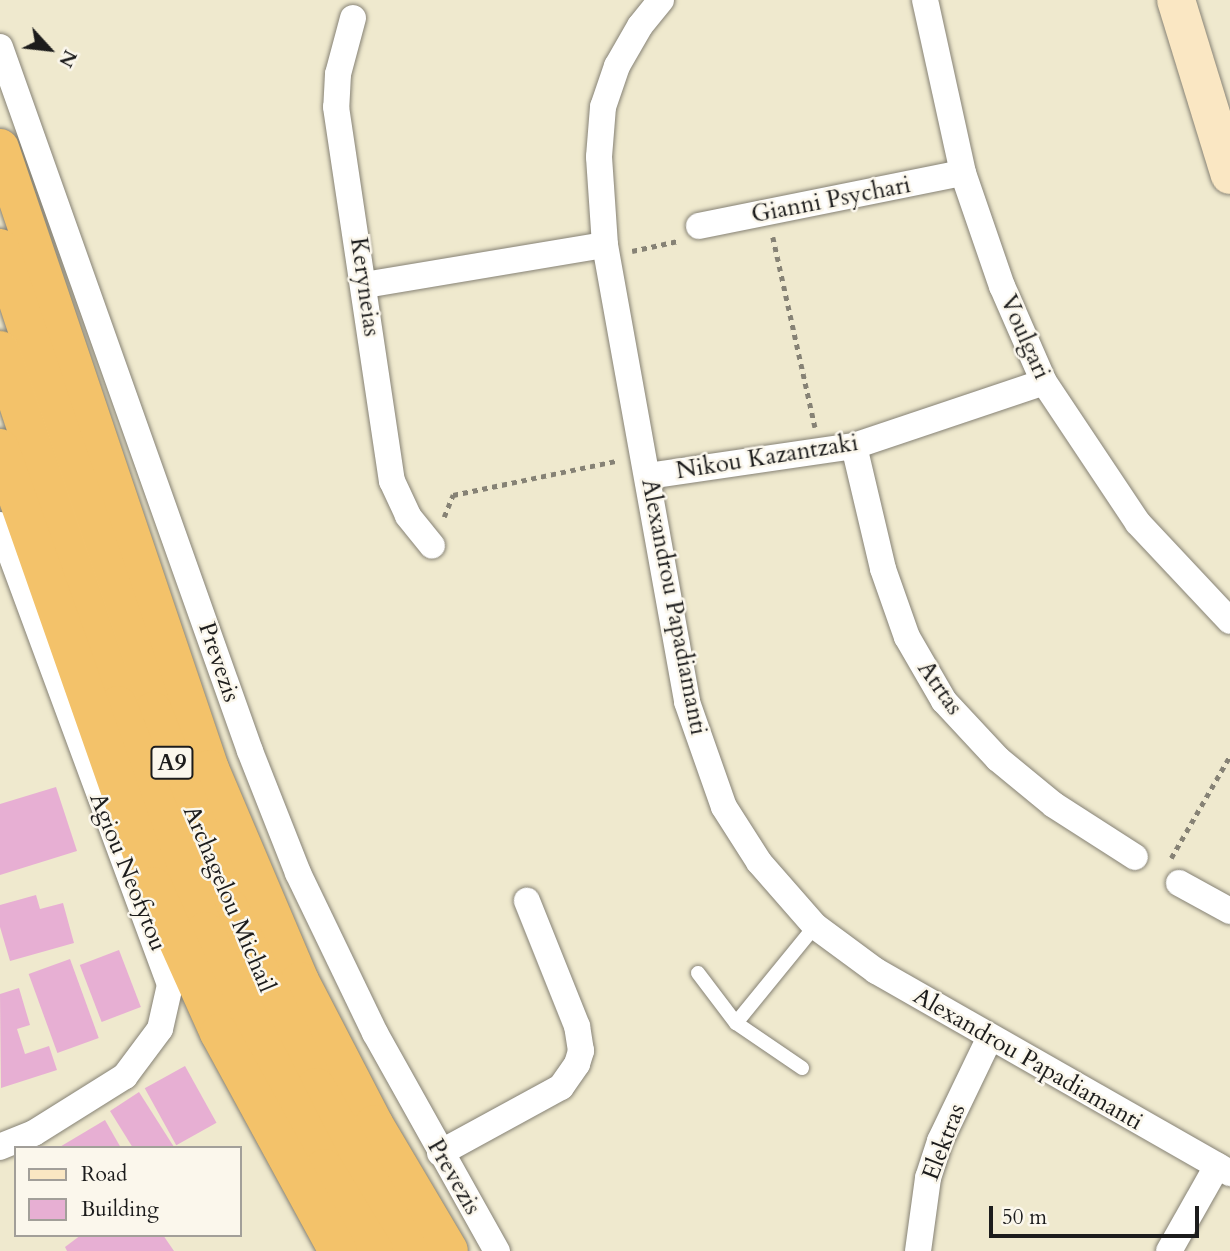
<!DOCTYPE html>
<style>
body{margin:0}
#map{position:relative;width:1230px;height:1251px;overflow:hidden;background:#efe9ce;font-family:Cardo,serif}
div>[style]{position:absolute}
.building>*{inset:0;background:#e7afd3;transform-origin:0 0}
.path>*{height:4.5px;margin-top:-2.25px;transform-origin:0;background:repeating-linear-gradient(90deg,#868275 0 5px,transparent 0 10px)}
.roads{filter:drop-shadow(0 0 2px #868275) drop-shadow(0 0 2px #868275)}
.lane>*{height:14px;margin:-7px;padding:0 7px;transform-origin:7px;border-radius:7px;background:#fff}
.street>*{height:26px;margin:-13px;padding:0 13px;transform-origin:13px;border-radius:13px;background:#fff}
.secondary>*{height:38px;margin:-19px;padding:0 19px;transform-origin:19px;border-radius:19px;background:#fae7c3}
.highway>*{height:38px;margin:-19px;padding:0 19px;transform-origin:19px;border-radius:19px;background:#f3c26a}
span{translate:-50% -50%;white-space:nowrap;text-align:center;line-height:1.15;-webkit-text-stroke:5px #fbf7ec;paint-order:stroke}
.shield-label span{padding:2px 5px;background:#fbf7ec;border:2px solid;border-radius:5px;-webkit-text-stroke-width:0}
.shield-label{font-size:23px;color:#1c1c1c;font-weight:700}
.street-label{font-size:24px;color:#1c1c1c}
.legend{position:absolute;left:14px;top:1146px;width:228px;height:91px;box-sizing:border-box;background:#fbf7ec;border:2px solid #a29f99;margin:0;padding:9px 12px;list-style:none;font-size:21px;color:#1c1c1c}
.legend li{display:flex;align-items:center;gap:14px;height:35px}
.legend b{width:35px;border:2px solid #a29f99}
.north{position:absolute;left:14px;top:14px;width:70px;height:70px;-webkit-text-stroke:5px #fbf7ec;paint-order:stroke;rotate:117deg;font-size:19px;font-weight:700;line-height:28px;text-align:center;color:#1c1c1c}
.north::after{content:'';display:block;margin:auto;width:24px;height:32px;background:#1c1c1c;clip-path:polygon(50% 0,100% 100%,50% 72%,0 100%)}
.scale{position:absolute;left:989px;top:1206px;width:210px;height:32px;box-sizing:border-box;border:4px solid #1c1c1c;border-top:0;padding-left:9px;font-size:21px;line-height:24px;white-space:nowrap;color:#1c1c1c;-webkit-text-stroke:5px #fbf7ec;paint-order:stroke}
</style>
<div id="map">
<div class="building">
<i style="clip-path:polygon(56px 787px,77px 851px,0 875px,0 804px)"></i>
<i style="clip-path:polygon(36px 895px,40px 909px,63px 903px,74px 943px,10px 961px,0 927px,0 905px)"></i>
<i style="left:119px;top:950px;width:61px;height:42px;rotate:69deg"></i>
<i style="left:70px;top:959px;width:84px;height:44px;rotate:70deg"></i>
<i style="clip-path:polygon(19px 988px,30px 1025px,17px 1029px,25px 1054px,49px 1046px,57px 1070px,1px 1088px,0 994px)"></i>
<i style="left:185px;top:1066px;width:65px;height:46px;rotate:61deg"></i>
<i style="clip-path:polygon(139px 1092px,174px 1147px,173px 1148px,133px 1148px,110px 1111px)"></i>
<i style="clip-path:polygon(105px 1120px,121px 1148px,58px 1148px)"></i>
<i style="clip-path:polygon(81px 1235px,163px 1235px,174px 1251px,67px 1251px,65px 1247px)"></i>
</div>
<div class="path">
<i style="left:773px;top:237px;width:195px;rotate:77.5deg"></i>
<i style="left:632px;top:251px;width:47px;rotate:-12.3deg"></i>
<i style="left:444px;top:517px;width:24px;rotate:-68deg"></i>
<i style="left:453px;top:495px;width:167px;rotate:-11.8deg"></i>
<i style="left:1171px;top:858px;width:118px;rotate:-60deg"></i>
</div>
<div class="roads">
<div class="lane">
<i style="left:698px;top:973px;width:63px;rotate:52.8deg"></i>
<i style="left:736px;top:1023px;width:80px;rotate:34.3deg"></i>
<i style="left:736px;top:1023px;width:125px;rotate:-50.8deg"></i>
</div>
<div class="street">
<i style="left:661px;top:0;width:33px;rotate:129deg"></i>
<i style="left:640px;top:26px;width:46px;rotate:119.9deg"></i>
<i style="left:617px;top:66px;width:43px;rotate:108.9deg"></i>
<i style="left:603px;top:107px;width:50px;rotate:94.6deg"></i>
<i style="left:599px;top:157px;width:88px;rotate:86.1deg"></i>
<i style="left:605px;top:245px;width:464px;rotate:79.8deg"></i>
<i style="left:687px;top:702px;width:111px;rotate:70.6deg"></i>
<i style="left:724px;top:807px;width:65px;rotate:57.5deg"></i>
<i style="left:759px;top:862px;width:85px;rotate:48.8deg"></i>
<i style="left:815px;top:926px;width:76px;rotate:36.4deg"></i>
<i style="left:876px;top:971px;width:408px;rotate:29.7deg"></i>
<i style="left:925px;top:0;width:177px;rotate:77.6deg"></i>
<i style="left:963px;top:173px;width:120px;rotate:71deg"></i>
<i style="left:1002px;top:286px;width:105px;rotate:66.4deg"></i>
<i style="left:1044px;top:382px;width:169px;rotate:56.3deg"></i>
<i style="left:1138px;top:523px;width:134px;rotate:46.8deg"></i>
<i style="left:353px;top:18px;width:58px;rotate:105deg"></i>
<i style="left:338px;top:74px;width:33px;rotate:93deg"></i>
<i style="left:336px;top:107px;width:378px;rotate:81.5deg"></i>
<i style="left:392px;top:481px;width:38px;rotate:65deg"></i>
<i style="left:408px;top:516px;width:38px;rotate:51deg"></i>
<i style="left:0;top:47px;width:747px;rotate:70.45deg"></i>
<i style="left:250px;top:751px;width:131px;rotate:68.5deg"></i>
<i style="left:298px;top:873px;width:178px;rotate:64.3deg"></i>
<i style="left:375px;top:1033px;width:250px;rotate:60.8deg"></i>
<i style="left:699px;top:226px;width:269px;rotate:-11.4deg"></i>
<i style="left:365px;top:285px;width:243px;rotate:-9.5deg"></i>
<i style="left:854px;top:446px;width:126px;rotate:76.7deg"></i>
<i style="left:883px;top:569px;width:72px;rotate:70.6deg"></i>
<i style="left:907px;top:637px;width:74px;rotate:60deg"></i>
<i style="left:944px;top:701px;width:79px;rotate:47deg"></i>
<i style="left:998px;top:759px;width:72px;rotate:39.4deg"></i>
<i style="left:1054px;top:805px;width:96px;rotate:32.7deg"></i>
<i style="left:648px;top:476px;width:208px;rotate:-8.3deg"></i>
<i style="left:854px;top:446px;width:200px;rotate:-18.6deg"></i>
<i style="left:0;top:525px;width:490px;rotate:69.7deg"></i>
<i style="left:170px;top:985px;width:45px;rotate:102.8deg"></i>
<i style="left:160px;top:1029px;width:59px;rotate:126.7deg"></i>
<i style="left:125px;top:1076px;width:107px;rotate:147.9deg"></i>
<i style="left:34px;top:1133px;width:37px;rotate:158deg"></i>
<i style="left:1179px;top:883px;width:58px;rotate:28.8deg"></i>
<i style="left:440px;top:1153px;width:138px;rotate:-28.6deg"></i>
<i style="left:561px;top:1087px;width:28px;rotate:-55deg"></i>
<i style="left:577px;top:1064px;width:14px;rotate:-73deg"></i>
<i style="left:581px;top:1051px;width:25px;rotate:-99deg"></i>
<i style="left:577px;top:1026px;width:135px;rotate:-111.8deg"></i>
<i style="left:918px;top:1251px;width:74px;rotate:-82.2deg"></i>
<i style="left:928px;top:1178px;width:39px;rotate:-72deg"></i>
<i style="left:940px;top:1141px;width:113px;rotate:-64.3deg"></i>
<i style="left:1169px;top:1251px;width:98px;rotate:-60.5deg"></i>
</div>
<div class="secondary">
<i style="left:1176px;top:0;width:183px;rotate:72.9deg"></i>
</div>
<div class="highway">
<i style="left:0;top:148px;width:656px;rotate:71.32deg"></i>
<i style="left:210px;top:769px;width:230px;rotate:67deg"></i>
<i style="left:300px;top:981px;width:161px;rotate:62.6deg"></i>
<i style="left:374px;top:1124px;width:147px;rotate:59.4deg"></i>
<i style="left:0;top:248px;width:488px;rotate:71.7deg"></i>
<i style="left:153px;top:711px;width:210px;rotate:68.8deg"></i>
<i style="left:229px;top:907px;width:200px;rotate:64.2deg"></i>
<i style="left:316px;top:1087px;width:189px;rotate:60.4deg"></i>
<i style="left:0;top:350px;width:374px;rotate:71.6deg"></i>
<i style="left:118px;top:705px;width:242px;rotate:68.9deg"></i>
<i style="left:205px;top:931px;width:265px;rotate:63.3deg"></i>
<i style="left:324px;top:1168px;width:97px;rotate:58.9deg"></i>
<i style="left:0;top:448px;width:464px;rotate:70.7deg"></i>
<i style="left:153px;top:886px;width:161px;rotate:65.8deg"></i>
<i style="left:219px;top:1033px;width:248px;rotate:61.4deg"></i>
</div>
</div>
<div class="shield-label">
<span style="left:172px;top:763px">A9</span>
</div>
<div class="street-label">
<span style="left:831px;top:200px;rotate:-11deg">Gianni Psychari</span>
<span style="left:365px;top:287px;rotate:82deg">Keryneias</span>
<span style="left:1025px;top:337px;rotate:66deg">Voulgari</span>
<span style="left:767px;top:457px;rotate:-9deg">Nikou Kazantzaki</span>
<span style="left:674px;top:607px;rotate:79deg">Alexandrou Papadiamanti</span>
<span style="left:219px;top:662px;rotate:71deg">Prevezis</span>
<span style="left:940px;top:688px;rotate:55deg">Atrtas</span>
<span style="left:128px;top:872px;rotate:68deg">Agiou Neofytou</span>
<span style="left:229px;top:899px;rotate:67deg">Archagelou Michail</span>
<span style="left:1028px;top:1059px;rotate:30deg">Alexandrou Papadiamanti</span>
<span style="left:944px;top:1142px;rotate:-69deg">Elektras</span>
<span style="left:454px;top:1177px;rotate:60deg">Prevezis</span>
</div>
<ul class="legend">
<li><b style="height:9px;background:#fae7c3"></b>Road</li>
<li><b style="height:19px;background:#e7afd3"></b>Building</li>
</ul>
<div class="north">N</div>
<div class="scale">50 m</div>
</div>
